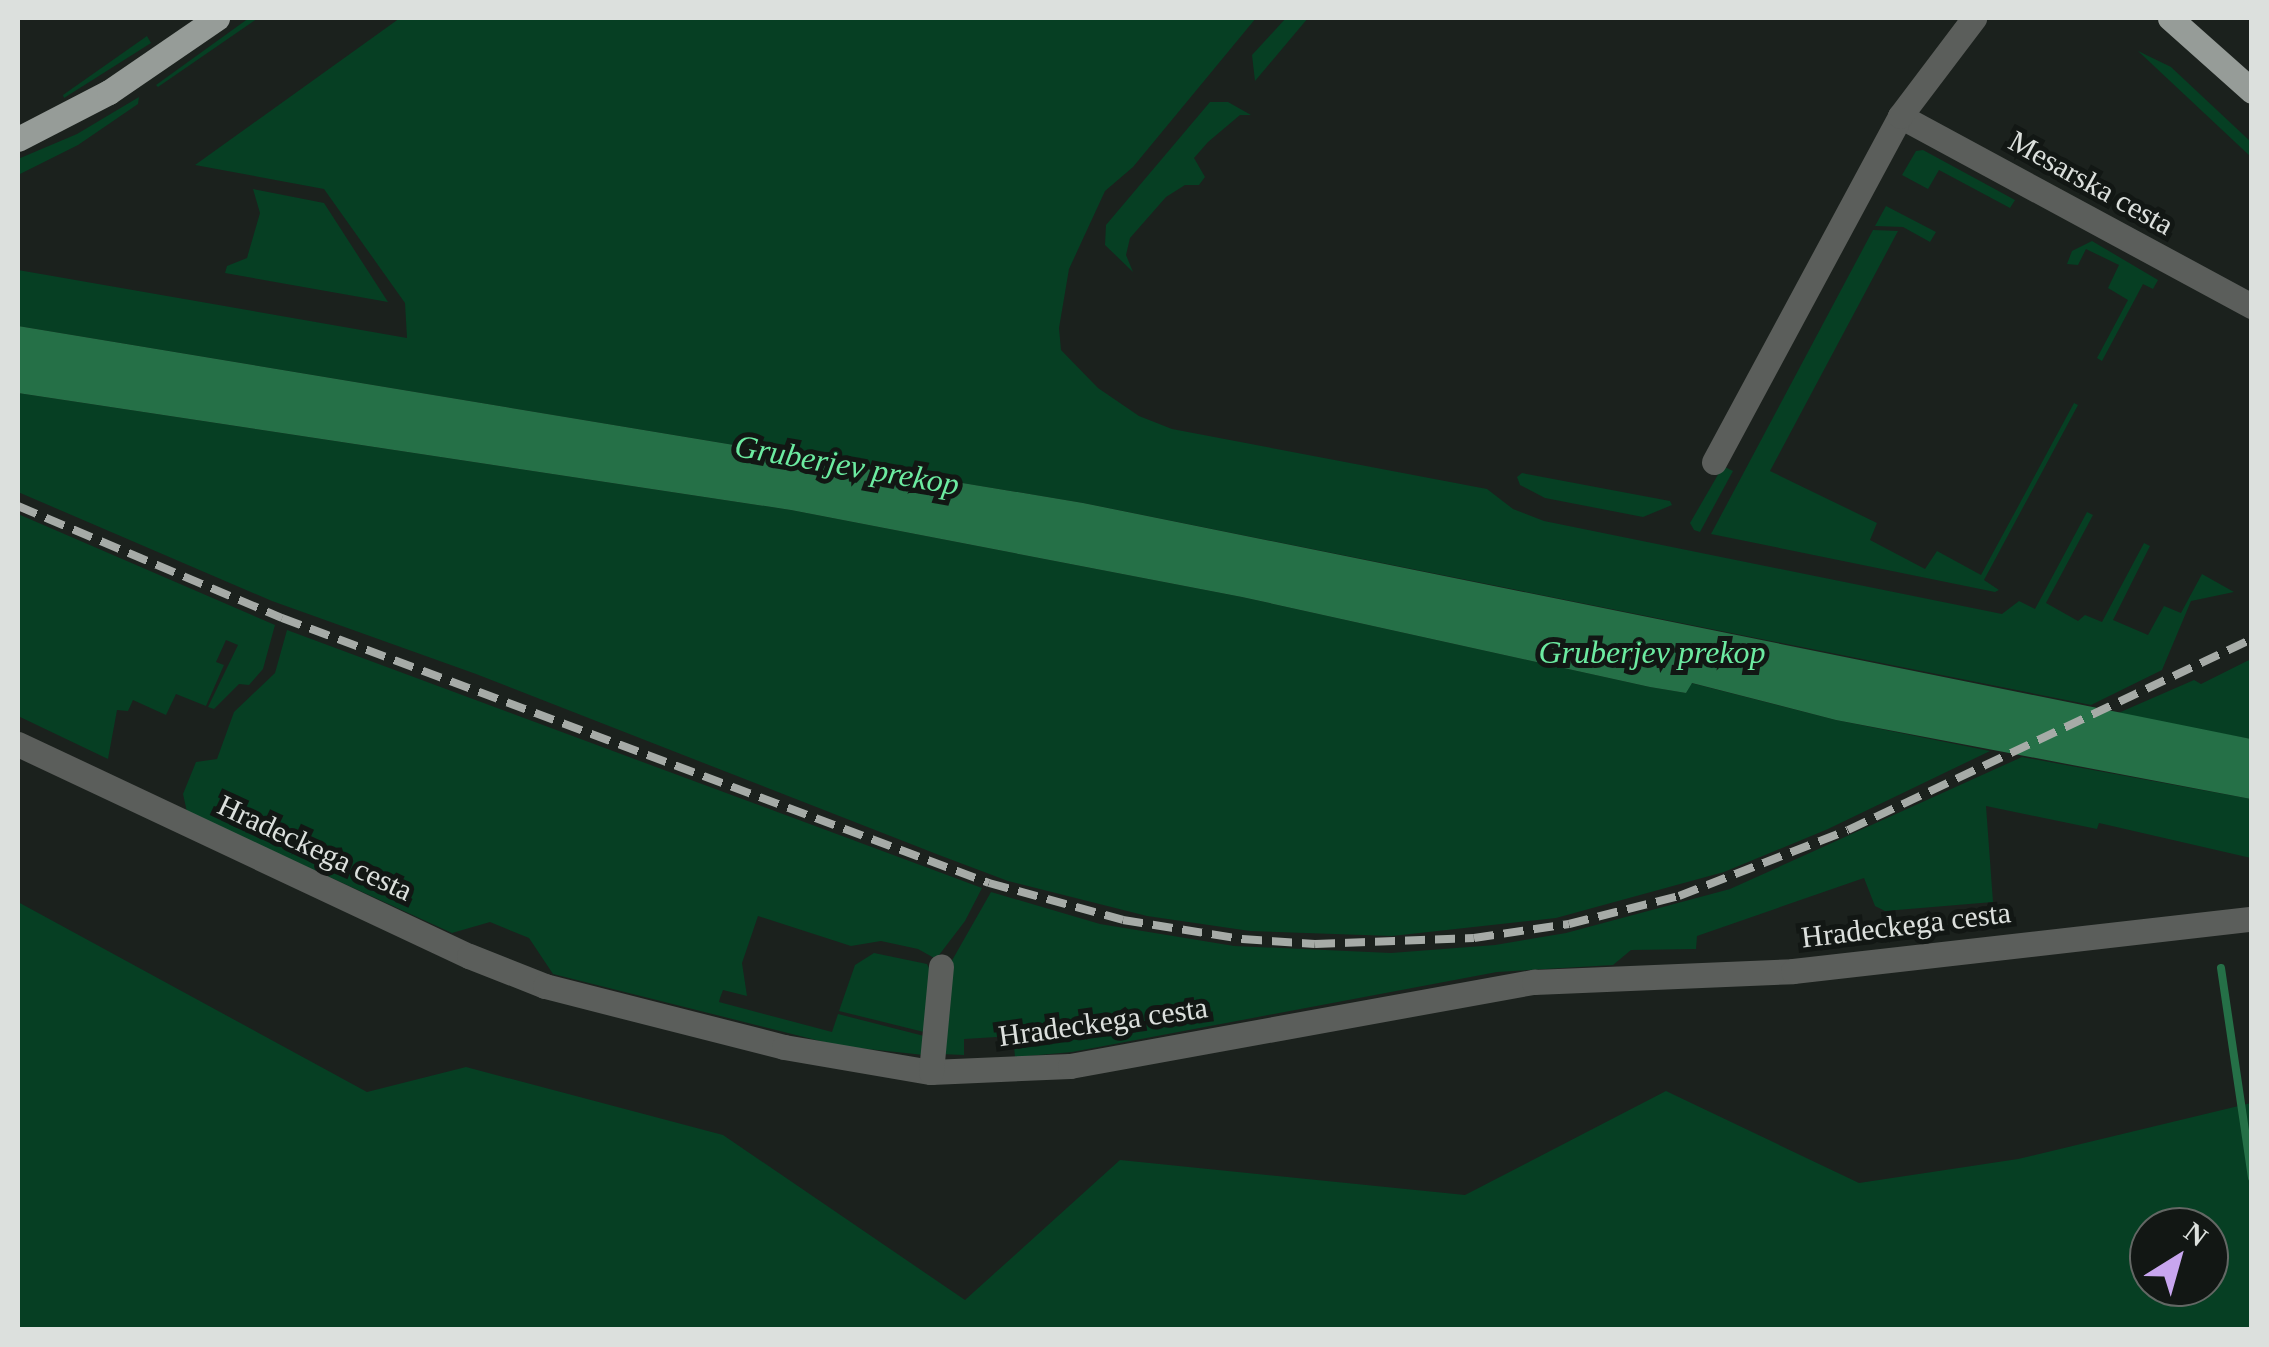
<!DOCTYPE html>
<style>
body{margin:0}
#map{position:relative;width:2269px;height:1347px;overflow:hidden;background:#1b211d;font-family:"Times New Roman",serif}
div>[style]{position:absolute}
.green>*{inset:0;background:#063f23}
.water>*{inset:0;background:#257047}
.stream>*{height:8px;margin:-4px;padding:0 4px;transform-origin:4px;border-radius:4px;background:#257047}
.minor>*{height:25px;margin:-12.5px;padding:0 12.5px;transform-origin:12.5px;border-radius:12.5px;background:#5b5e5b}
.major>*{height:25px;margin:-12.5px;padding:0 12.5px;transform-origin:12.5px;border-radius:12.5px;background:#969c98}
.rail>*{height:8px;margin-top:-4px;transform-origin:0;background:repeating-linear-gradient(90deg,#a6aba7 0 20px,transparent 0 30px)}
span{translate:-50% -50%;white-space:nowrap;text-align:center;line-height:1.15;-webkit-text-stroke:10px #121714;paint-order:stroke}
.street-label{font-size:30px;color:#dce0dd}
.water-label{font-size:32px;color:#6ceba1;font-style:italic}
.frame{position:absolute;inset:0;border:20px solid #dce0dd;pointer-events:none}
.north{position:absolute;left:2129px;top:1207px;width:100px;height:100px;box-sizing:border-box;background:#121714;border:2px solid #636764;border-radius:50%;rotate:37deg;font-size:28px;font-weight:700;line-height:40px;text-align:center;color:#dce0dd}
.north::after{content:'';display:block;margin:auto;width:35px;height:45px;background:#c8a6ef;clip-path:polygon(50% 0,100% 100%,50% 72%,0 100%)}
</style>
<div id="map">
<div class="green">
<i style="clip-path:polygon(249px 18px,258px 18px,158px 87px,156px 85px)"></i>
<i style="clip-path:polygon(400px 18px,1256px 18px,1133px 167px,1105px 191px,1069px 269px,1059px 328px,1061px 350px,1098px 388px,1139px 416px,1172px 429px,1487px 489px,1513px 509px,1544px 521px,2002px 614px,2019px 601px,2035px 609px,2087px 512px,2093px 515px,2046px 603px,2078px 621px,2085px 615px,2102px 622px,2144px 543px,2150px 546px,2113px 620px,2148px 635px,2164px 606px,2181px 613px,2202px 574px,2234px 592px,2191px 601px,2162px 670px,2091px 705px,1083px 503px,18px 326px,18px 270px,407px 338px,405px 303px,324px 189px,195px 165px)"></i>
<i style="clip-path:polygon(1286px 18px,1308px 18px,1255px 81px,1252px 55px)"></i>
<i style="clip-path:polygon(147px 36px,151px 43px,64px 98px,63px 95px)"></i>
<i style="clip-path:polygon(2138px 51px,2171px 67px,2251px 142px,2251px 157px)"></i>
<i style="clip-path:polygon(139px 97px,138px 104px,78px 145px,18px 175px,18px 159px,77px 134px)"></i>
<i style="clip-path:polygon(1210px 102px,1228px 102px,1251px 115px,1240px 115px,1208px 142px,1194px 158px,1205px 177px,1199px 185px,1185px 185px,1166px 197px,1130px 238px,1126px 255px,1133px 272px,1105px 245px,1106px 225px)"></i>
<i style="clip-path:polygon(1923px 150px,2015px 200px,2010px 208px,1939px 170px,1928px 189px,1902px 175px,1916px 151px)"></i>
<i style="clip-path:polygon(253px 189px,324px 203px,388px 302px,225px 273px,227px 266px,247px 258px,260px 213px)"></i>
<i style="clip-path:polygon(1886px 206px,1936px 232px,1930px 242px,1903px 227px,1875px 226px)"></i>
<i style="clip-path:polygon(1873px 230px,1898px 231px,1770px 471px,1877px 523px,1870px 540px,1925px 569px,1937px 551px,1981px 575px,2074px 403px,2078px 405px,1984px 580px,1999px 590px,1995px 592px,1711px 534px)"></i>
<i style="clip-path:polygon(2092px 241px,2158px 280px,2153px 289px,2143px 284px,2102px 361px,2097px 358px,2128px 300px,2108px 288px,2119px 265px,2086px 249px,2078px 265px,2067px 264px,2072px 251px)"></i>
<i style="clip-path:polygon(18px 393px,791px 510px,1242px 597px,1650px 687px,1686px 693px,1691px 683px,1836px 720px,1990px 751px,1828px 829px,1724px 872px,1556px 918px,1392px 936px,1250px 931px,1147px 916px,1008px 881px,939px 855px,476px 674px,272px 601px,18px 492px)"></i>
<i style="clip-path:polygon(1723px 466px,1733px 471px,1700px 532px,1694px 530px,1690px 523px)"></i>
<i style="clip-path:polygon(1522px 473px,1670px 501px,1672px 505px,1643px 517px,1545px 498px,1520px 485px,1517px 477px)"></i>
<i style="clip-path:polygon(18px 514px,275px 625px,263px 669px,249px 685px,239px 684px,214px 709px,208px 707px,238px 645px,226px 640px,216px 662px,224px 665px,206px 706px,176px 694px,166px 715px,133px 700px,128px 711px,117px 710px,108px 759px,18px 716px)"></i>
<i style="clip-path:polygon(287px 630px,982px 888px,965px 921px,936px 959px,918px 949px,881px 941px,851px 946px,758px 916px,742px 963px,747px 996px,723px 990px,720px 998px,719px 1002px,832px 1032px,838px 1014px,928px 1037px,924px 1055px,840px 1046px,553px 974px,529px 938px,490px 922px,452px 933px,187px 812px,183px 794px,196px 762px,217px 759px,234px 712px,275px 673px)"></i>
<i style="clip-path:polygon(2251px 659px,2251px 739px,2116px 714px,2194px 680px,2201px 684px)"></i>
<i style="clip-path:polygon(2022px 757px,2251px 799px,2251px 858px,2099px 823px,2097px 829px,1986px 806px,1993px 902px,1885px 911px,1875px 906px,1864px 878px,1697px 936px,1696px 949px,1631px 950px,1613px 965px,1497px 972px,1072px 1052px,1015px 1057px,1013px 1036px,964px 1039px,964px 1055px,941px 1054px,946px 971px,991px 892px,1100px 924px,1234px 946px,1391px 953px,1495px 945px,1566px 933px,1730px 889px)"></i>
<i style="clip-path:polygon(evenodd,18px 902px,367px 1092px,466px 1067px,723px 1135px,965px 1300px,1120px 1160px,1465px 1195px,1666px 1091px,1859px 1183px,2018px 1159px,2251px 1103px,2251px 1329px,18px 1329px,18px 902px,2149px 1227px,2209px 1227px,2209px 1287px,2149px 1287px,2149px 1227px)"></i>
<i style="clip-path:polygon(874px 953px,927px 964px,933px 976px,928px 1033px,839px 1011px,855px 965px)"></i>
</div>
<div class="water">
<i style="clip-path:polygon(18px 326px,1083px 503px,2251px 739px,2251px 799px,1836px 720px,1692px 683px,1686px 693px,1650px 687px,1242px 597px,791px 510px,18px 393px)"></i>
</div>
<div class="stream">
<i style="left:2221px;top:968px;width:212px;rotate:81.6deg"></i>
</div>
<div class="minor">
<i style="left:1900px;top:116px;width:400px;rotate:28.4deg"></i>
<i style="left:1714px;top:462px;width:393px;rotate:-61.7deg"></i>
<i style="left:1900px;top:116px;width:123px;rotate:-52.9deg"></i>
<i style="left:18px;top:744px;width:498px;rotate:25.2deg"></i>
<i style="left:469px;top:956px;width:82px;rotate:21.5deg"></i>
<i style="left:545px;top:986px;width:247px;rotate:14.3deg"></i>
<i style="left:784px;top:1047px;width:149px;rotate:9.7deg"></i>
<i style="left:931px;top:1072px;width:139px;rotate:-2.5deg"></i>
<i style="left:1070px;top:1066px;width:472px;rotate:-10.3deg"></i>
<i style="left:1534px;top:982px;width:259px;rotate:-2.4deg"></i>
<i style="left:1793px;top:971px;width:462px;rotate:-6.5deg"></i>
<i style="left:931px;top:1072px;width:106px;rotate:-84.6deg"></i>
</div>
<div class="major">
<i style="left:2170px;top:18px;width:110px;rotate:41.7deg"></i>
<i style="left:18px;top:139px;width:102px;rotate:-27.3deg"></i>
<i style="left:109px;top:92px;width:131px;rotate:-34.4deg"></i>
</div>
<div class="rail">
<i style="left:18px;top:506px;width:287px;rotate:23deg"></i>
<i style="left:282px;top:618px;width:755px;rotate:20.55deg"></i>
<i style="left:989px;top:883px;width:139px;rotate:15.4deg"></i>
<i style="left:1123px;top:920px;width:121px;rotate:9.1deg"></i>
<i style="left:1242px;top:939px;width:73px;rotate:3.9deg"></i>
<i style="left:1315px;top:944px;width:159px;rotate:-2.2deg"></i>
<i style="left:1474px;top:938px;width:96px;rotate:-8.4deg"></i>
<i style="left:1569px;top:924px;width:114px;rotate:-14.3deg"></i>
<i style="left:1679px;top:896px;width:181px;rotate:-21.3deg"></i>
<i style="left:1848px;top:830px;width:447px;rotate:-25.3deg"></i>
</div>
<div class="street-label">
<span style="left:2091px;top:183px;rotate:29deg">Mesarska cesta</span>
<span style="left:315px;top:848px;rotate:25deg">Hradeckega cesta</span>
<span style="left:1906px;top:925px;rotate:-7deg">Hradeckega cesta</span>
<span style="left:1103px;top:1022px;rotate:-8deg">Hradeckega cesta</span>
</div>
<div class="water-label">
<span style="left:847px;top:465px;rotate:10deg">Gruberjev prekop</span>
<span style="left:1652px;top:652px">Gruberjev prekop</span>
</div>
<div class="frame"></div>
<div class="north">N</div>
</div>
